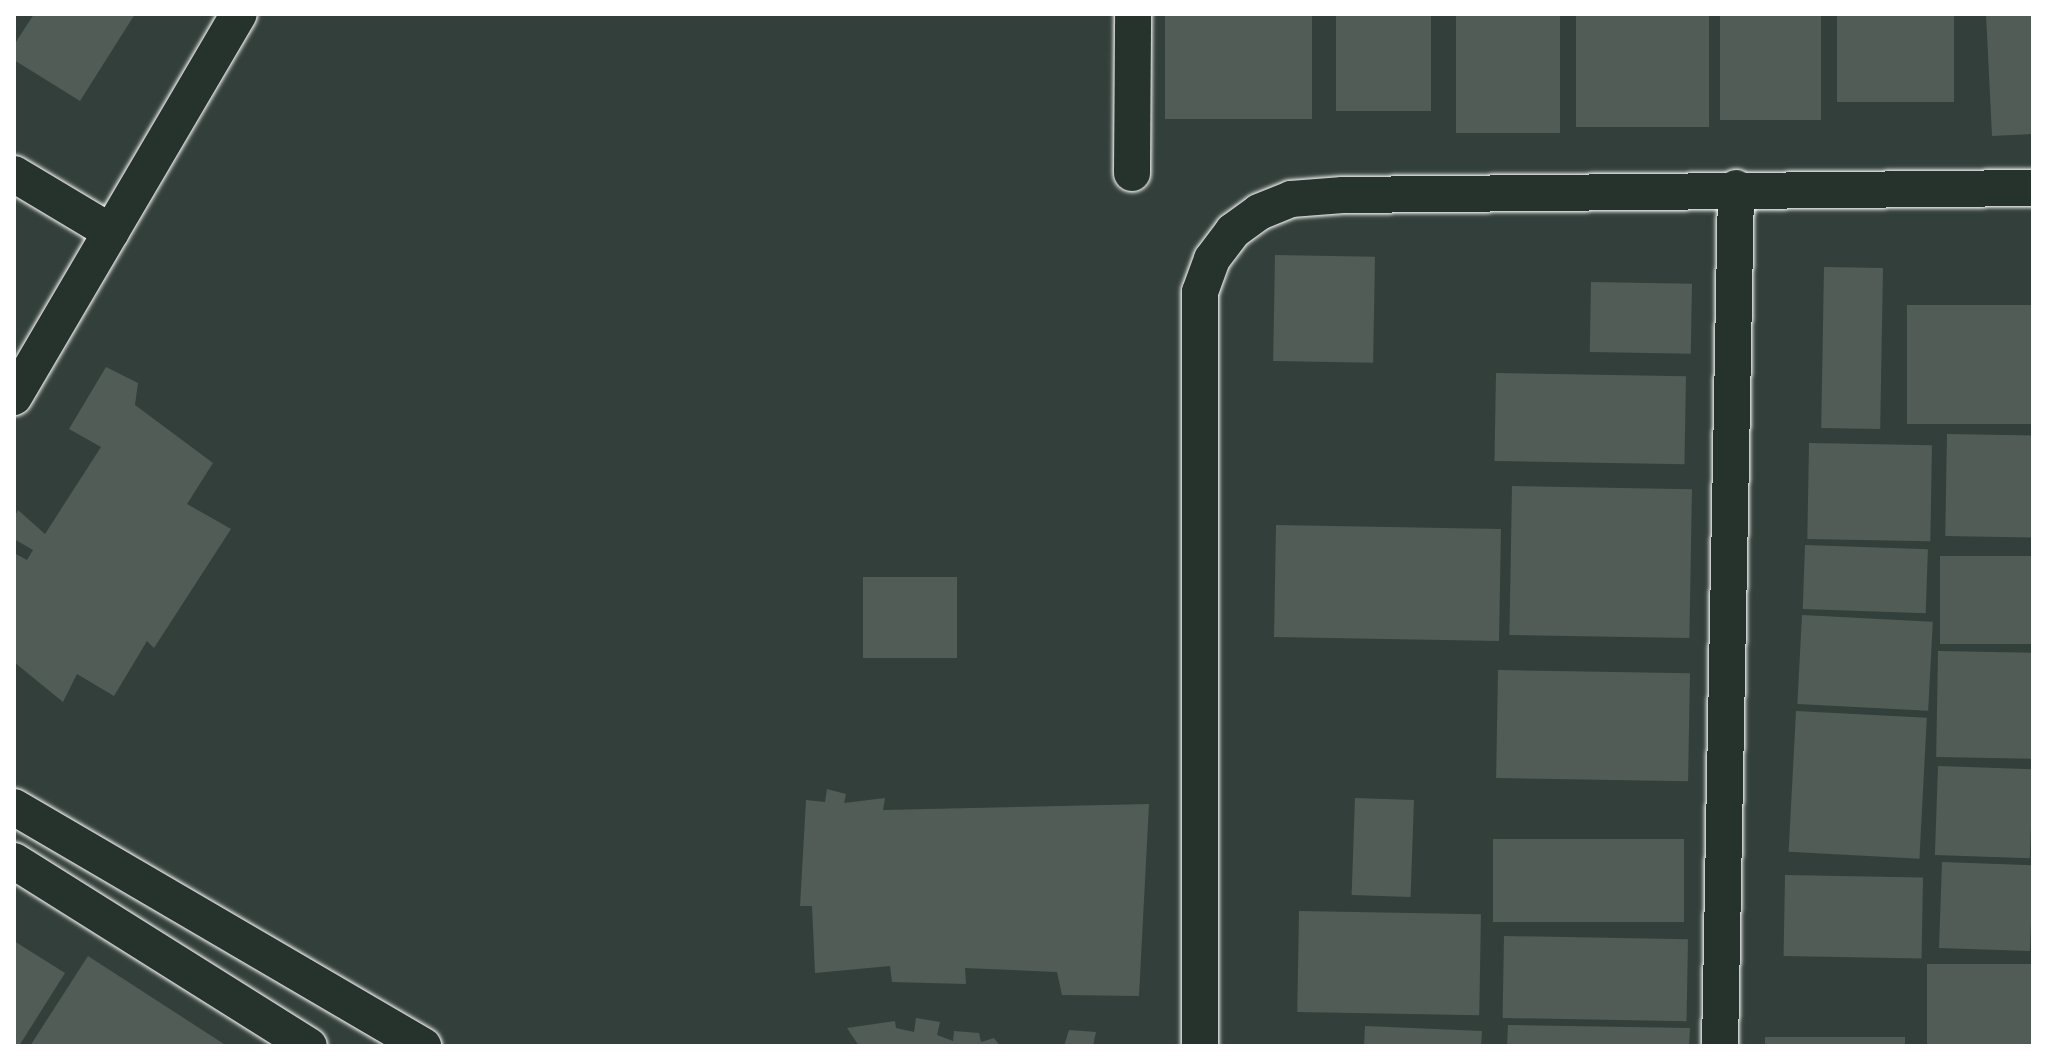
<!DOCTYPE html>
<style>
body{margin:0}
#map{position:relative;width:2047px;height:1060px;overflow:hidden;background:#26332d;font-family:"Comic Neue",sans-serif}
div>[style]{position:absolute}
.built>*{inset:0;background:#333f3a;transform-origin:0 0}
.building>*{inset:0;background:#515c57;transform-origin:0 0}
.roads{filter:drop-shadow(0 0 2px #fff) drop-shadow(0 0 2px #fff)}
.minor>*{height:36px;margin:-18px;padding:0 18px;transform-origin:18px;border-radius:18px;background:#26332d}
span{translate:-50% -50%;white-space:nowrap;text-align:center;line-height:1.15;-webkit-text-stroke:6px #26332d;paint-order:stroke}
.frame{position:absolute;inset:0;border:16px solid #fff;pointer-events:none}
</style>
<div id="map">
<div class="built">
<i style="left:14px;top:14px;width:2019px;height:1032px"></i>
</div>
<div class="building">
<i style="clip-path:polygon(34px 14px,135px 14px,80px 101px,14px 60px,14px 45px)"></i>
<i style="left:1165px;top:14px;width:147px;height:105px"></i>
<i style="left:1336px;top:14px;width:95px;height:97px"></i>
<i style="left:1456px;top:14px;width:104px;height:119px"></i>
<i style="left:1576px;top:14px;width:133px;height:113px"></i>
<i style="left:1720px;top:14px;width:101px;height:106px"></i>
<i style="left:1837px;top:14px;width:117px;height:88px"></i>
<i style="clip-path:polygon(1986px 14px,2033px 14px,2033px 134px,1992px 136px)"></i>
<i style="left:1275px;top:255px;width:100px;height:106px;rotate:1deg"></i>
<i style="left:1824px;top:267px;width:59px;height:161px;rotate:1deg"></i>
<i style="left:1591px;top:282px;width:101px;height:70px;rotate:1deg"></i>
<i style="left:2033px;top:305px;width:119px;height:126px;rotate:90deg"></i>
<i style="clip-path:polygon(106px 367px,138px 383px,135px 405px,213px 463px,187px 504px,231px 529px,154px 648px,147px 641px,114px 696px,77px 674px,63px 702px,14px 662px,14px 553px,27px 560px,33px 550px,14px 539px,14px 518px,18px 510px,45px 534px,101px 447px,69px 429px)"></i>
<i style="left:1496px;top:373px;width:190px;height:88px;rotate:1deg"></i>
<i style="left:1947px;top:434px;width:86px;height:102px;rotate:1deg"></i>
<i style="left:1809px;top:443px;width:123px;height:96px;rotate:1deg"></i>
<i style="left:1512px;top:486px;width:180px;height:149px;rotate:1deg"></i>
<i style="left:1276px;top:525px;width:225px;height:112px;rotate:1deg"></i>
<i style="left:1805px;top:545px;width:123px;height:64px;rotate:2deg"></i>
<i style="left:2033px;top:556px;width:88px;height:93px;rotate:90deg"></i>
<i style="left:863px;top:577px;width:94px;height:81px"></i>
<i style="left:1802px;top:615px;width:131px;height:89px;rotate:3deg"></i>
<i style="left:1938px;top:651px;width:95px;height:106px;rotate:1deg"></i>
<i style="left:1498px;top:670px;width:192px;height:108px;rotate:1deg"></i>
<i style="left:1796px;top:711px;width:131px;height:141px;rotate:3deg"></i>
<i style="left:1938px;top:766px;width:95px;height:89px;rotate:2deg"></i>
<i style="clip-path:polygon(827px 789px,846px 794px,844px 803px,885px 798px,883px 810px,1149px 804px,1139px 996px,1062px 995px,1057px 972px,965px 968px,966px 984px,892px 982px,890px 966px,815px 973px,812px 906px,800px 906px,806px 800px,825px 802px)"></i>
<i style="left:1355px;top:798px;width:59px;height:97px;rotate:2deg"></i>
<i style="left:1493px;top:839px;width:191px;height:83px"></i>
<i style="left:1942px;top:862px;width:91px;height:86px;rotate:2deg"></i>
<i style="left:1785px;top:875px;width:138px;height:81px;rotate:1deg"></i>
<i style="left:1299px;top:911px;width:182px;height:101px;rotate:1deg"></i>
<i style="left:1504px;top:936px;width:184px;height:82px;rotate:1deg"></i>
<i style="clip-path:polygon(14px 941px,65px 973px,19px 1046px,14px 1046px)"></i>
<i style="clip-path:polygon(88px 956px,227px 1046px,30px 1046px)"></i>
<i style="left:2033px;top:964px;width:82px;height:106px;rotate:90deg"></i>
<i style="clip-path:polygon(916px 1018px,940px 1022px,937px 1035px,953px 1041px,954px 1031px,979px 1033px,981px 1042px,994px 1038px,1000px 1046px,859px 1046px,847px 1028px,895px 1021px,896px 1028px,914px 1032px)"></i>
<i style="clip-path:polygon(1508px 1025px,1690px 1028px,1689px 1046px,1507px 1046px)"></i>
<i style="clip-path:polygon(1365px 1026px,1482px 1031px,1481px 1046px,1364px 1046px)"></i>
<i style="clip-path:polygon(1069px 1030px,1096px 1032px,1093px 1046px,1064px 1046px)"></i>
<i style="left:1905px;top:1037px;width:9px;height:140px;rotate:90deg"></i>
</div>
<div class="roads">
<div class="minor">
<i style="left:1132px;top:173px;width:159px;rotate:-89.6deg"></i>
<i style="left:14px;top:174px;width:113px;rotate:30.9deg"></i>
<i style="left:14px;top:397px;width:444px;rotate:-59.6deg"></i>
<i style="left:14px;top:807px;width:474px;rotate:30.3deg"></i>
<i style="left:14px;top:861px;width:348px;rotate:32.1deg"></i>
<i style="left:1200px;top:1046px;width:754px;rotate:-90deg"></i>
<i style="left:1200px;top:292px;width:35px;rotate:-70deg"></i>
<i style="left:1212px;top:259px;width:35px;rotate:-53deg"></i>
<i style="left:1233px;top:231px;width:32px;rotate:-36deg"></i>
<i style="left:1259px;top:212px;width:35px;rotate:-22deg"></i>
<i style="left:1291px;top:199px;width:52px;rotate:-4.4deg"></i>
<i style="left:1343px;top:195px;width:690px;rotate:-0.58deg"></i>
<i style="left:1720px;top:1046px;width:858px;rotate:-88.93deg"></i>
</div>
</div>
<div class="frame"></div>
</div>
